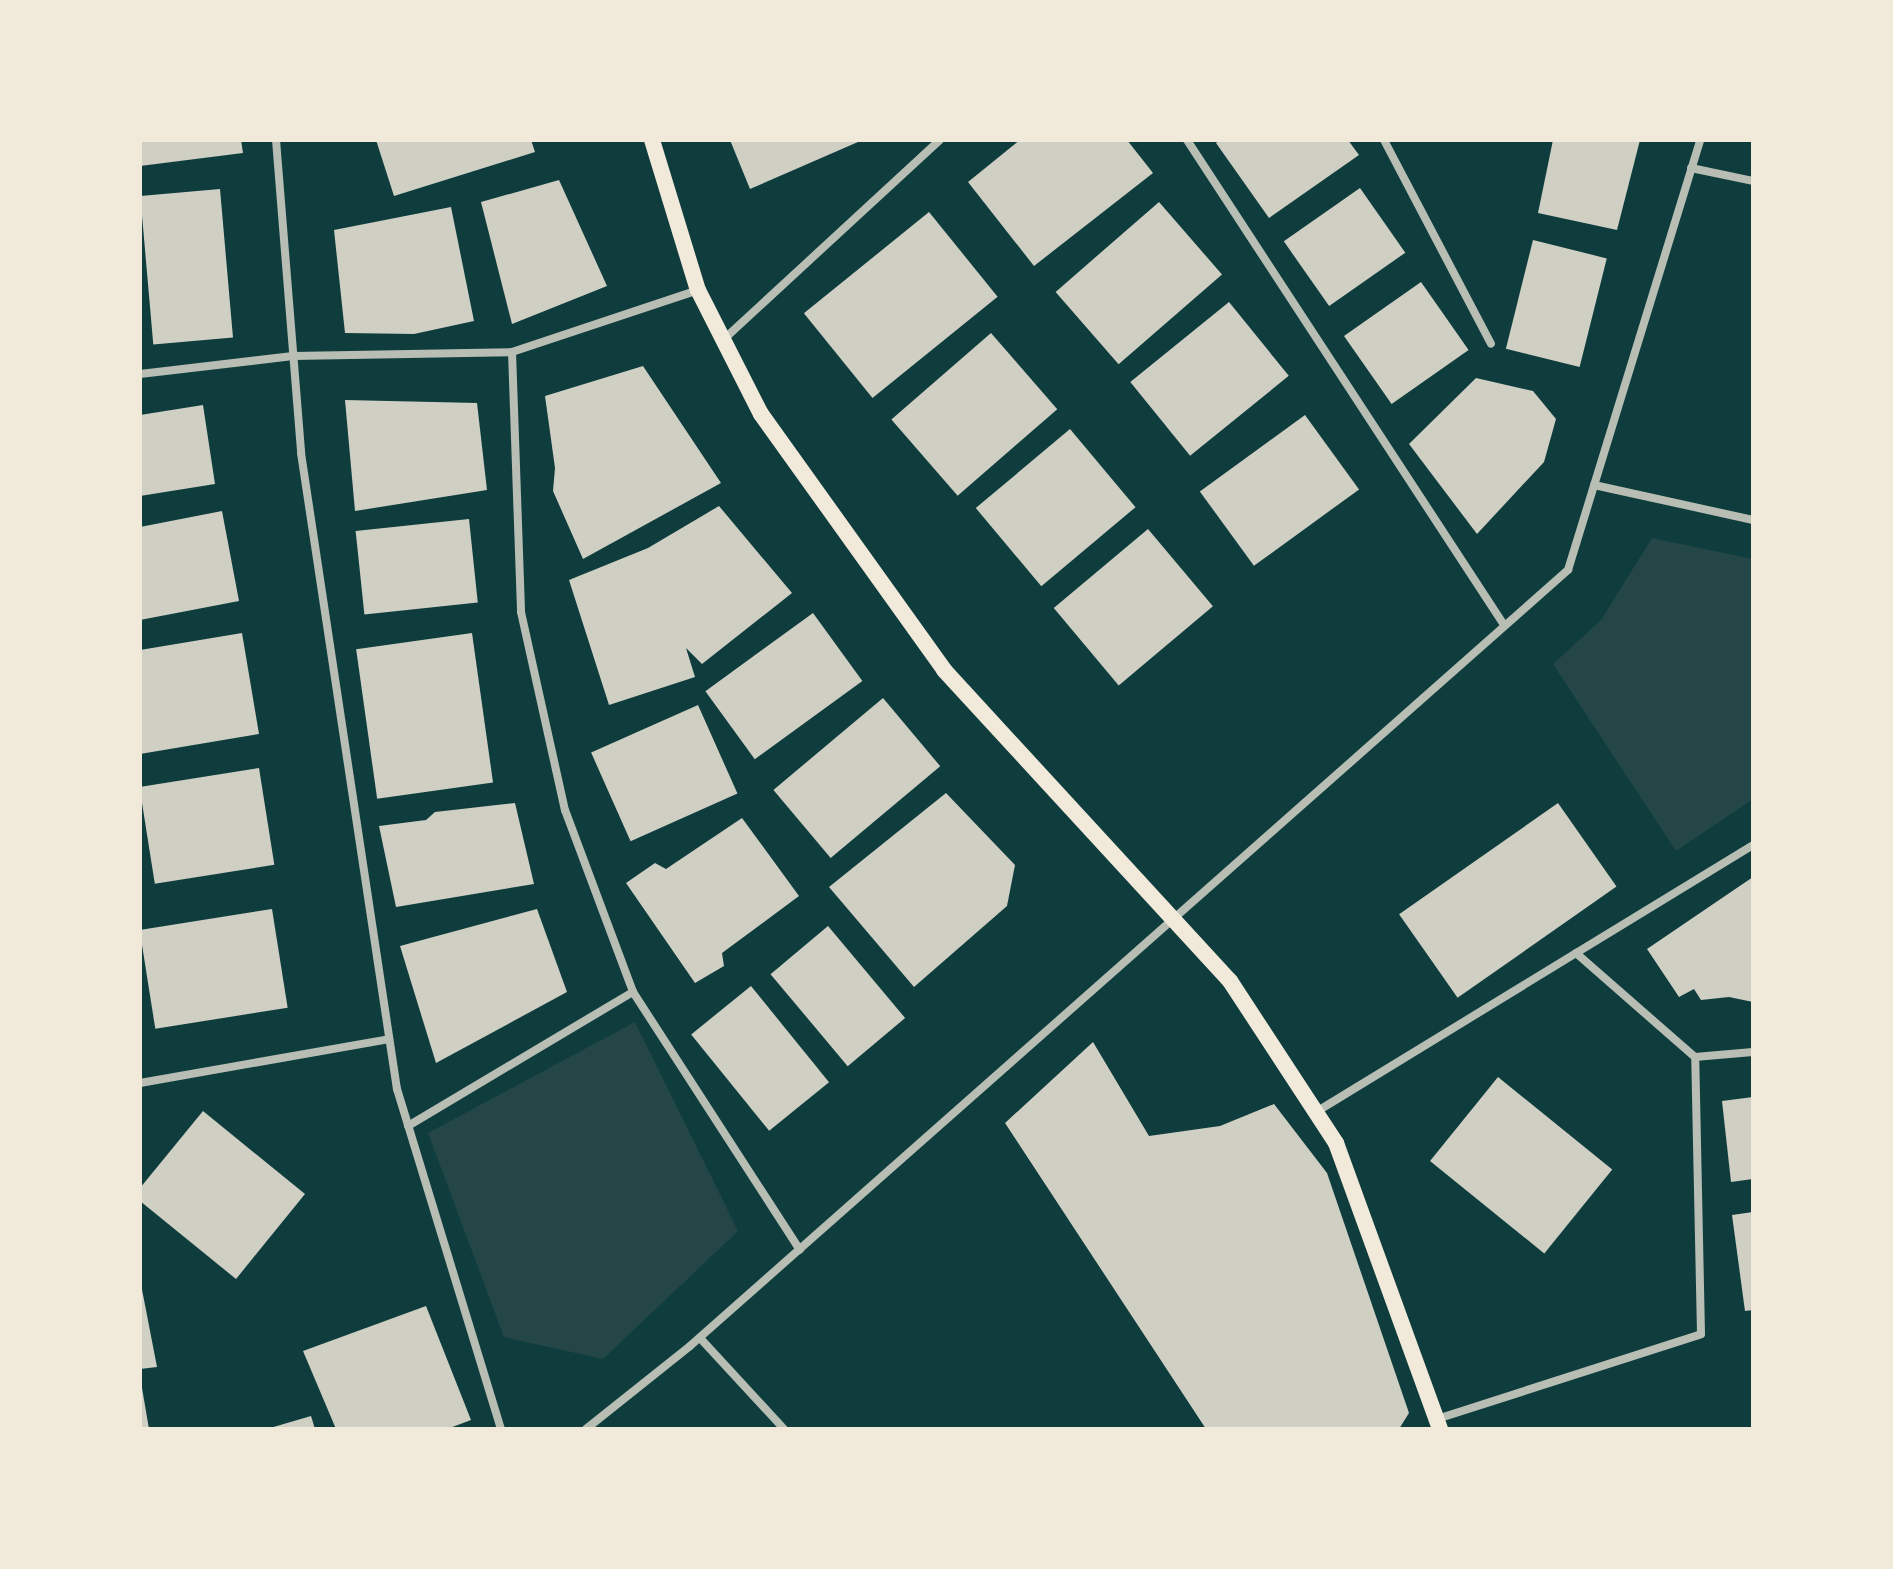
<!DOCTYPE html>
<style>
body{margin:0}
#map{position:relative;width:1893px;height:1569px;overflow:hidden;background:#0f3d3e;font-family:"Golos Text",sans-serif}
div>[style]{position:absolute}
.green>*{inset:0;background:#244646}
.building>*{inset:0;background:#cfcfc3;transform-origin:0 0}
.minor>*{height:8px;margin:-4px;padding:0 4px;transform-origin:4px;border-radius:4px;background:#b8beb3}
.secondary>*{height:16px;margin:-8px;padding:0 8px;transform-origin:8px;border-radius:8px;background:#f1e9da}
span{translate:-50% -50%;white-space:nowrap;text-align:center;line-height:1.15;-webkit-text-stroke:8px #f1e9da;paint-order:stroke}
.frame{position:absolute;inset:0;border:142px solid #f1e9da;pointer-events:none}
</style>
<div id="map">
<div class="green">
<i style="clip-path:polygon(1652px 538px,1753px 559px,1753px 799px,1676px 851px,1553px 664px,1601px 620px)"></i>
<i style="clip-path:polygon(635px 1022px,738px 1231px,603px 1359px,504px 1337px,428px 1133px)"></i>
</div>
<div class="building">
<i style="clip-path:polygon(140px 140px,241px 140px,243px 153px,140px 166px)"></i>
<i style="clip-path:polygon(376px 140px,531px 140px,535px 152px,394px 196px)"></i>
<i style="clip-path:polygon(730px 140px,857px 140px,858px 142px,750px 189px)"></i>
<i style="clip-path:polygon(1020px 140px,1127px 140px,1153px 173px,1034px 266px,968px 182px)"></i>
<i style="clip-path:polygon(1220px 140px,1348px 140px,1359px 155px,1269px 218px,1216px 143px)"></i>
<i style="clip-path:polygon(1553px 140px,1640px 140px,1617px 230px,1538px 213px)"></i>
<i style="clip-path:polygon(559px 180px,607px 286px,512px 324px,481px 202px)"></i>
<i style="left:1360px;top:188px;width:79px;height:93px;rotate:55deg"></i>
<i style="left:220px;top:189px;width:149px;height:80px;rotate:85deg"></i>
<i style="left:1159px;top:202px;width:96px;height:137px;rotate:49deg"></i>
<i style="clip-path:polygon(451px 207px,474px 321px,414px 334px,345px 333px,334px 230px)"></i>
<i style="left:929px;top:212px;width:109px;height:161px;rotate:51deg"></i>
<i style="left:1533px;top:240px;width:76px;height:112px;rotate:14deg"></i>
<i style="left:1421px;top:282px;width:83px;height:94px;rotate:55deg"></i>
<i style="left:1229px;top:302px;width:95px;height:127px;rotate:51deg"></i>
<i style="left:991px;top:333px;width:101px;height:132px;rotate:49deg"></i>
<i style="clip-path:polygon(643px 366px,721px 483px,583px 559px,553px 491px,555px 468px,545px 396px)"></i>
<i style="clip-path:polygon(1476px 378px,1533px 391px,1556px 419px,1544px 462px,1477px 534px,1409px 444px)"></i>
<i style="clip-path:polygon(345px 400px,477px 403px,487px 490px,355px 511px)"></i>
<i style="clip-path:polygon(203px 405px,215px 484px,140px 496px,140px 415px)"></i>
<i style="left:1305px;top:415px;width:92px;height:130px;rotate:54deg"></i>
<i style="left:1070px;top:429px;width:102px;height:123px;rotate:50deg"></i>
<i style="clip-path:polygon(719px 506px,792px 593px,702px 664px,686px 648px,695px 677px,609px 705px,569px 580px,648px 548px)"></i>
<i style="clip-path:polygon(222px 511px,239px 601px,140px 620px,140px 527px)"></i>
<i style="left:469px;top:519px;width:84px;height:114px;rotate:84deg"></i>
<i style="left:1148px;top:529px;width:101px;height:123px;rotate:50deg"></i>
<i style="left:813px;top:613px;width:84px;height:133px;rotate:54deg"></i>
<i style="clip-path:polygon(242px 633px,259px 734px,140px 754px,140px 650px)"></i>
<i style="left:472px;top:633px;width:151px;height:117px;rotate:82deg"></i>
<i style="left:883px;top:698px;width:89px;height:143px;rotate:50deg"></i>
<i style="left:698px;top:705px;width:97px;height:117px;rotate:66deg"></i>
<i style="left:259px;top:768px;width:98px;height:121px;rotate:81deg"></i>
<i style="clip-path:polygon(946px 793px,1015px 865px,1007px 906px,914px 987px,829px 887px)"></i>
<i style="clip-path:polygon(515px 803px,534px 884px,396px 907px,379px 826px,426px 820px,435px 812px)"></i>
<i style="left:1558px;top:803px;width:102px;height:194px;rotate:55deg"></i>
<i style="clip-path:polygon(742px 818px,799px 896px,722px 953px,724px 966px,695px 983px,626px 883px,655px 863px,666px 869px)"></i>
<i style="clip-path:polygon(1753px 877px,1753px 1002px,1729px 997px,1701px 1000px,1694px 989px,1679px 997px,1647px 949px)"></i>
<i style="left:272px;top:909px;width:100px;height:134px;rotate:81deg"></i>
<i style="clip-path:polygon(537px 909px,567px 992px,436px 1063px,400px 946px)"></i>
<i style="left:828px;top:926px;width:120px;height:75px;rotate:50deg"></i>
<i style="left:751px;top:986px;width:124px;height:77px;rotate:51deg"></i>
<i style="clip-path:polygon(1093px 1042px,1149px 1136px,1220px 1126px,1274px 1104px,1327px 1173px,1409px 1413px,1399px 1429px,1206px 1429px,1005px 1123px)"></i>
<i style="left:1498px;top:1077px;width:147px;height:108px;rotate:39deg"></i>
<i style="clip-path:polygon(1753px 1097px,1753px 1179px,1731px 1182px,1722px 1101px)"></i>
<i style="clip-path:polygon(203px 1111px,305px 1194px,236px 1279px,140px 1201px,140px 1188px)"></i>
<i style="clip-path:polygon(1753px 1212px,1753px 1310px,1745px 1311px,1732px 1215px)"></i>
<i style="clip-path:polygon(140px 1279px,157px 1367px,140px 1369px)"></i>
<i style="clip-path:polygon(426px 1306px,471px 1420px,447px 1429px,336px 1429px,303px 1351px)"></i>
<i style="clip-path:polygon(140px 1388px,142px 1388px,149px 1429px,140px 1429px)"></i>
<i style="clip-path:polygon(311px 1416px,315px 1429px,271px 1429px,270px 1428px)"></i>
</div>
<div class="minor">
<i style="left:276px;top:140px;width:314px;rotate:85.4deg"></i>
<i style="left:301px;top:453px;width:643px;rotate:81.42deg"></i>
<i style="left:397px;top:1089px;width:356px;rotate:73deg"></i>
<i style="left:1187px;top:140px;width:579px;rotate:56.83deg"></i>
<i style="left:1384px;top:140px;width:230px;rotate:62.3deg"></i>
<i style="left:1691px;top:168px;width:63px;rotate:11.8deg"></i>
<i style="left:723px;top:340px;width:295px;rotate:-42.7deg"></i>
<i style="left:512px;top:352px;width:260px;rotate:88deg"></i>
<i style="left:521px;top:612px;width:203px;rotate:77.5deg"></i>
<i style="left:565px;top:810px;width:194px;rotate:69.5deg"></i>
<i style="left:633px;top:992px;width:307px;rotate:57.1deg"></i>
<i style="left:140px;top:374px;width:154px;rotate:-6.7deg"></i>
<i style="left:293px;top:356px;width:219px;rotate:-1deg"></i>
<i style="left:512px;top:352px;width:196px;rotate:-18.4deg"></i>
<i style="left:1594px;top:485px;width:163px;rotate:12.4deg"></i>
<i style="left:1576px;top:953px;width:158px;rotate:41.2deg"></i>
<i style="left:1695px;top:1057px;width:58px;rotate:-4.9deg"></i>
<i style="left:140px;top:1083px;width:253px;rotate:-10deg"></i>
<i style="left:1316px;top:1112px;width:512px;rotate:-31.42deg"></i>
<i style="left:408px;top:1126px;width:262px;rotate:-30.8deg"></i>
<i style="left:700px;top:1338px;width:124px;rotate:47.3deg"></i>
<i style="left:1437px;top:1419px;width:277px;rotate:-17.8deg"></i>
<i style="left:1701px;top:1334px;width:277px;rotate:-91.2deg"></i>
<i style="left:586px;top:1429px;width:133px;rotate:-38.6deg"></i>
<i style="left:690px;top:1346px;width:1172px;rotate:-41.47deg"></i>
<i style="left:1568px;top:570px;width:450px;rotate:-72.9deg"></i>
</div>
<div class="secondary">
<i style="left:652px;top:140px;width:157px;rotate:73deg"></i>
<i style="left:698px;top:290px;width:139px;rotate:63.1deg"></i>
<i style="left:761px;top:414px;width:315px;rotate:54.4deg"></i>
<i style="left:944px;top:670px;width:423px;rotate:47.4deg"></i>
<i style="left:1230px;top:981px;width:194px;rotate:56.8deg"></i>
<i style="left:1336px;top:1143px;width:304px;rotate:70deg"></i>
</div>
<div class="frame"></div>
</div>
